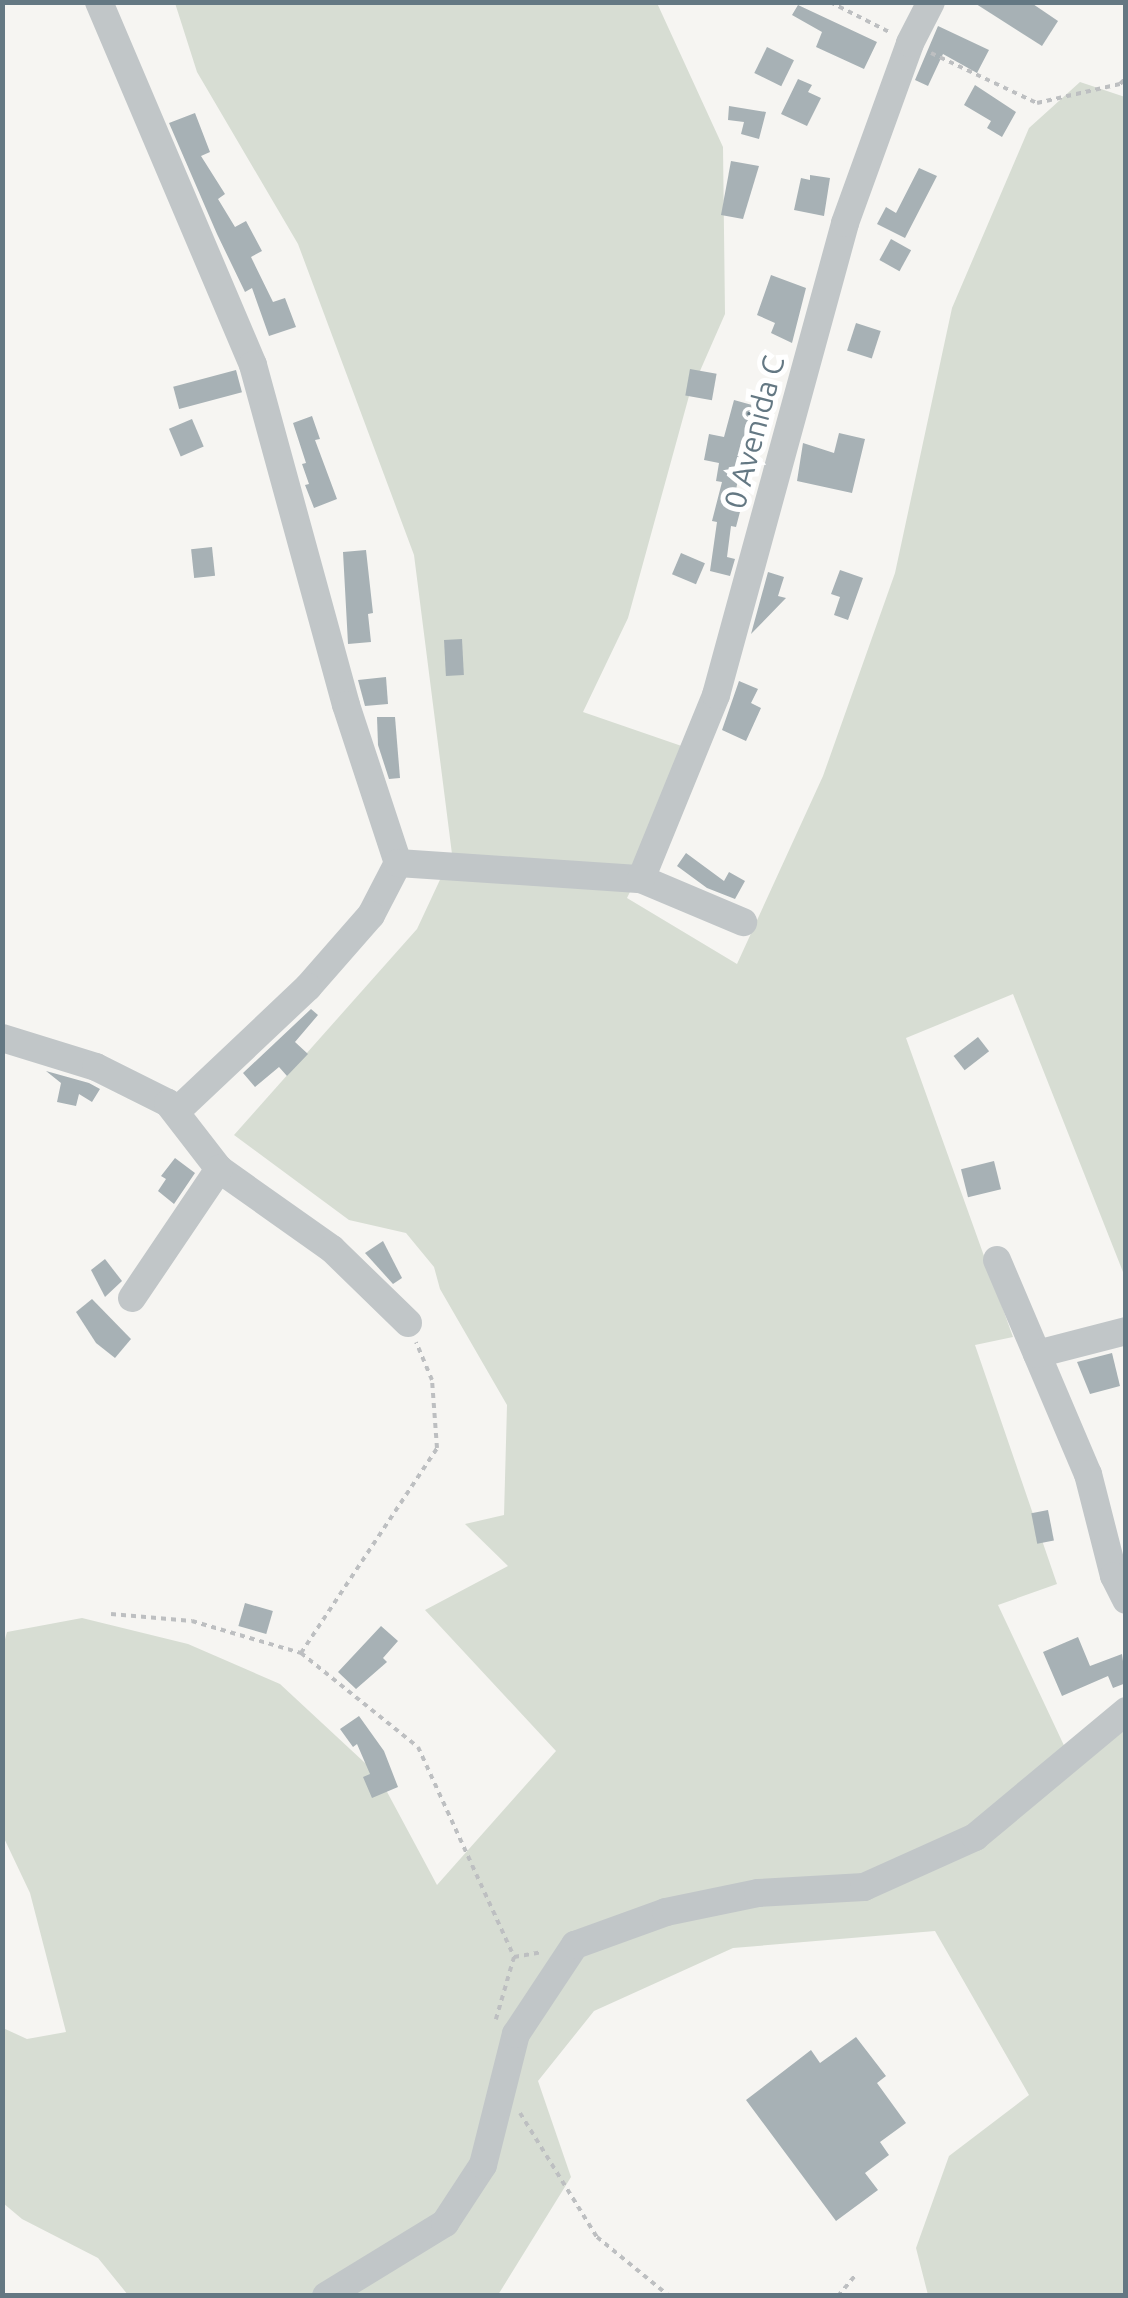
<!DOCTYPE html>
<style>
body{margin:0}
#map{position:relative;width:1128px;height:2298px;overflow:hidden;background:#f6f5f2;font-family:Ubuntu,sans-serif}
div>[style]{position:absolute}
.green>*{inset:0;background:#d7ddd3}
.building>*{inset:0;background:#a7b1b5;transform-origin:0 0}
.path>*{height:4px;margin-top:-2px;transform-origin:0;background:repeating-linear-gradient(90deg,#bdbfc1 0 5px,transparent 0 10px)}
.minor>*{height:28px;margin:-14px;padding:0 14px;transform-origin:14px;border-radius:14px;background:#c1c6c8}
span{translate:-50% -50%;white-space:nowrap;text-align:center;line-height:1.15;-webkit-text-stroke:10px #fff;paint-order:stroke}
.street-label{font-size:30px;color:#647883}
.frame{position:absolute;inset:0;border:5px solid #647883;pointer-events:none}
</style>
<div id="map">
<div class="green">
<i style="clip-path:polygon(175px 3px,657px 3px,723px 147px,725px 314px,689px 396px,628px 618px,583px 712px,699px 752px,627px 898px,737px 964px,823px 776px,895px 573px,952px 308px,1029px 128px,1080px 82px,1125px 97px,1125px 1277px,1013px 994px,906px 1038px,1013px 1337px,975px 1345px,1057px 1584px,998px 1605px,1068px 1754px,1125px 1723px,1125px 2295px,928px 2295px,916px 2248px,949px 2156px,1029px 2095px,935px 1931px,733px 1948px,594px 2011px,538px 2081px,571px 2177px,498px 2295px,128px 2295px,98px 2258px,22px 2219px,3px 2203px,3px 2028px,27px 2039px,66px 2032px,30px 1893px,3px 1836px,2px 1650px,7px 1632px,82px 1618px,188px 1644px,280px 1684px,378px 1775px,437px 1885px,556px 1751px,425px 1610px,508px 1566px,465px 1524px,504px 1515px,507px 1405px,440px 1289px,434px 1267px,406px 1233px,349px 1220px,234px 1135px,417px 929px,452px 854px,414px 555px,298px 244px,197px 72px)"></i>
</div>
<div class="building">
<i style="clip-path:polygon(973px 2px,1030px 2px,1058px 21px,1042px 46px)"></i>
<i style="clip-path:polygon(798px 5px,877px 42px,864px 69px,816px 47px,822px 32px,792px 15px)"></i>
<i style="clip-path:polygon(938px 26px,989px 50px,977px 73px,943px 54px,928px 86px,915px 80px)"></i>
<i style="left:767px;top:47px;width:30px;height:29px;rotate:26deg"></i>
<i style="clip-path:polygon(798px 79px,812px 85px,808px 92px,821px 98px,807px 126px,781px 114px)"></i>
<i style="clip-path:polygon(975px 85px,1016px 112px,1002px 137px,987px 128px,991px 121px,964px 105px)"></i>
<i style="clip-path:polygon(729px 106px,766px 112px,759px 139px,741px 134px,744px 122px,728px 120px)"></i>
<i style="clip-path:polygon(195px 113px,210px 152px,201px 156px,225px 194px,218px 199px,235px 227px,246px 221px,262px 251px,251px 257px,273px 302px,285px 298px,296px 327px,269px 336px,252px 288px,245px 292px,217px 234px,169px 123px)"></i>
<i style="clip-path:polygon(731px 161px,759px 166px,743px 219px,721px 215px)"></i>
<i style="clip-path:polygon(919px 168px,937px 176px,905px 238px,877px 224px,886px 207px,896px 213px)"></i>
<i style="clip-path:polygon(810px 175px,830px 178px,824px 216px,794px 210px,801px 178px,810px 180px)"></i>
<i style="left:891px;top:239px;width:23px;height:24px;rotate:29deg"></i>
<i style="clip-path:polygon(771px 275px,806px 288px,792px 343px,771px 333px,775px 323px,757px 315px)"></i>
<i style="left:856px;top:323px;width:26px;height:29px;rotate:18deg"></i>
<i style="left:690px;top:369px;width:27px;height:27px;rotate:10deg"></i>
<i style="left:236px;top:370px;width:23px;height:65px;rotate:75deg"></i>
<i style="clip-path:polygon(734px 400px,752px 405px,733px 506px,741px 508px,736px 527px,731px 526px,727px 557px,735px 559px,730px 576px,710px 571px,717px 522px,712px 521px,722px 482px,716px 481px,719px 463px,704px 460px,709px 434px,724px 437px)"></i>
<i style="clip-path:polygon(312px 416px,320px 439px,315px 440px,337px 499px,314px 508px,305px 485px,309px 484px,302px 464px,306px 463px,293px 423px)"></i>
<i style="left:192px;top:419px;width:30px;height:25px;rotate:67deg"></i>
<i style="clip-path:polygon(839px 433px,865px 439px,852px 493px,797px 481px,803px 443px,834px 453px)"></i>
<i style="left:212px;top:547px;width:29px;height:21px;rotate:84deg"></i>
<i style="clip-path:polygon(366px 550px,373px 613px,368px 614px,371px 642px,348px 644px,343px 552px)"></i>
<i style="left:681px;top:553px;width:26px;height:23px;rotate:23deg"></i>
<i style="clip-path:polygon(840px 570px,863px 578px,848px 620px,834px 615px,840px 597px,831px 594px)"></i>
<i style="clip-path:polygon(768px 572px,784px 577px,778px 596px,786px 598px,751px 634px)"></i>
<i style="left:462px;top:639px;width:36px;height:18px;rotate:87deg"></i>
<i style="clip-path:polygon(386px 677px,388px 704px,365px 706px,358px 680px)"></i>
<i style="clip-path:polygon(739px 681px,758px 689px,751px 703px,761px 708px,746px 741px,722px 730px)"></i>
<i style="clip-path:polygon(377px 717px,395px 717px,400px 778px,389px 779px,378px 745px)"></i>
<i style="clip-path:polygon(686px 853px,724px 881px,729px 872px,745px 881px,735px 899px,707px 888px,677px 866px)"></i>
<i style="clip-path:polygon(311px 1009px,318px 1015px,295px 1042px,308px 1054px,287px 1076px,279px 1067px,255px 1087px,243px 1073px)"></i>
<i style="left:978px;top:1037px;width:18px;height:31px;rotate:52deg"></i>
<i style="clip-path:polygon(46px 1071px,89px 1083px,100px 1089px,92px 1102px,79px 1094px,76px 1106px,57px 1102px,61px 1083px)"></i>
<i style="clip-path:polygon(175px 1158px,195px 1173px,174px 1204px,158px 1191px,166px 1179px,161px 1176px)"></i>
<i style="left:994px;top:1161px;width:29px;height:34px;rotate:76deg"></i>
<i style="clip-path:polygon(383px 1241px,402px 1278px,393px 1284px,365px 1253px)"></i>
<i style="clip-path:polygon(105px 1259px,122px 1281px,105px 1297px,91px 1270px)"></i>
<i style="clip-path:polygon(92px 1299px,131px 1339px,115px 1358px,96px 1343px,76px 1312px)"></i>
<i style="clip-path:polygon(1112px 1353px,1120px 1386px,1090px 1394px,1077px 1362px)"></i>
<i style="left:1048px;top:1510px;width:31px;height:17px;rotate:79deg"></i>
<i style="left:245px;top:1603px;width:29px;height:24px;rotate:16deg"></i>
<i style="clip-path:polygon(381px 1626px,398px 1641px,383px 1658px,387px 1662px,356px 1689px,338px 1672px)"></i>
<i style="clip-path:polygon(1078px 1637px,1090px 1666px,1122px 1654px,1126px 1683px,1113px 1688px,1108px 1676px,1062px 1696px,1043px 1652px)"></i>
<i style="clip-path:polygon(359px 1716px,384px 1751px,398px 1787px,372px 1798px,363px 1777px,370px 1774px,357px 1744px,353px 1747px,340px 1729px)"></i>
<i style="clip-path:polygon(856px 2037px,886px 2076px,877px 2083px,906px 2123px,880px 2142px,889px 2155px,865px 2173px,878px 2190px,836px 2221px,746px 2100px,811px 2050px,820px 2063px)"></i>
</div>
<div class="path">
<i style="left:830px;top:2px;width:68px;rotate:26.9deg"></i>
<i style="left:931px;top:53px;width:117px;rotate:25.3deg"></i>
<i style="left:1037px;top:103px;width:85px;rotate:-12.9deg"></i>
<i style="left:1120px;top:84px;width:8px;rotate:-45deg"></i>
<i style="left:111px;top:1614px;width:81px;rotate:4.9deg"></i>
<i style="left:192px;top:1621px;width:114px;rotate:16.4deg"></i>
<i style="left:301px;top:1653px;width:150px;rotate:38.8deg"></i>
<i style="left:418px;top:1747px;width:231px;rotate:65.4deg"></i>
<i style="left:514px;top:1957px;width:65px;rotate:106.2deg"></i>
<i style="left:301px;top:1653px;width:246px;rotate:-56.4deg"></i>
<i style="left:437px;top:1448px;width:68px;rotate:-94.2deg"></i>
<i style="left:432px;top:1380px;width:41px;rotate:-112.8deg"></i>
<i style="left:514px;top:1957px;width:29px;rotate:-10deg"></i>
<i style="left:520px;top:2113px;width:146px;rotate:58.2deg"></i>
<i style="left:597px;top:2237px;width:93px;rotate:39.3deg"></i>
<i style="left:838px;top:2296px;width:26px;rotate:-50deg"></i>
</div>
<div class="minor">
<i style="left:99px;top:2px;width:394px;rotate:67deg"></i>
<i style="left:253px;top:365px;width:352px;rotate:74.7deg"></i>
<i style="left:346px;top:705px;width:166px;rotate:71.8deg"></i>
<i style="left:398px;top:863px;width:59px;rotate:117.4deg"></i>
<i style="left:371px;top:915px;width:96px;rotate:131.2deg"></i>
<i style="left:308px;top:987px;width:180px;rotate:136.6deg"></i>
<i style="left:398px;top:863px;width:244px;rotate:3.8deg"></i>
<i style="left:641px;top:879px;width:111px;rotate:22.9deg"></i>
<i style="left:641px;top:879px;width:199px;rotate:-67.8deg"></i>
<i style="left:716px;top:695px;width:489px;rotate:-74.7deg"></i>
<i style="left:845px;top:223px;width:191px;rotate:-70.1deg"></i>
<i style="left:910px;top:43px;width:46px;rotate:-62.9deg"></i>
<i style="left:2px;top:1038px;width:98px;rotate:17.1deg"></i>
<i style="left:96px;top:1067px;width:80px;rotate:26.6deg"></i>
<i style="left:168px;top:1103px;width:83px;rotate:52.3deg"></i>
<i style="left:219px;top:1169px;width:138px;rotate:35.3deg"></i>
<i style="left:332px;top:1249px;width:106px;rotate:44.2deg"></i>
<i style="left:997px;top:1260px;width:233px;rotate:67deg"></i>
<i style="left:1088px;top:1474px;width:105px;rotate:75.7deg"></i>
<i style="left:1114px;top:1576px;width:27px;rotate:63deg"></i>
<i style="left:132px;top:1298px;width:156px;rotate:-56deg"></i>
<i style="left:1037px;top:1354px;width:92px;rotate:-14.5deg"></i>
<i style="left:326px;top:2296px;width:140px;rotate:-31.5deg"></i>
<i style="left:445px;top:2223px;width:69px;rotate:-56.8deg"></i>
<i style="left:483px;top:2165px;width:135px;rotate:-75.9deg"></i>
<i style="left:516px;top:2034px;width:107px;rotate:-56.5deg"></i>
<i style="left:575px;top:1945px;width:97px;rotate:-19.9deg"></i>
<i style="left:666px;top:1912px;width:94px;rotate:-11.7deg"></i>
<i style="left:758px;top:1893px;width:106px;rotate:-3.2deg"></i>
<i style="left:864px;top:1887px;width:122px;rotate:-24.2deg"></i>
<i style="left:975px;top:1837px;width:197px;rotate:-39.8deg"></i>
</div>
<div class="street-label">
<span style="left:754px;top:432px;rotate:-75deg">0 Avenida C</span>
</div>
<div class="frame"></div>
</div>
